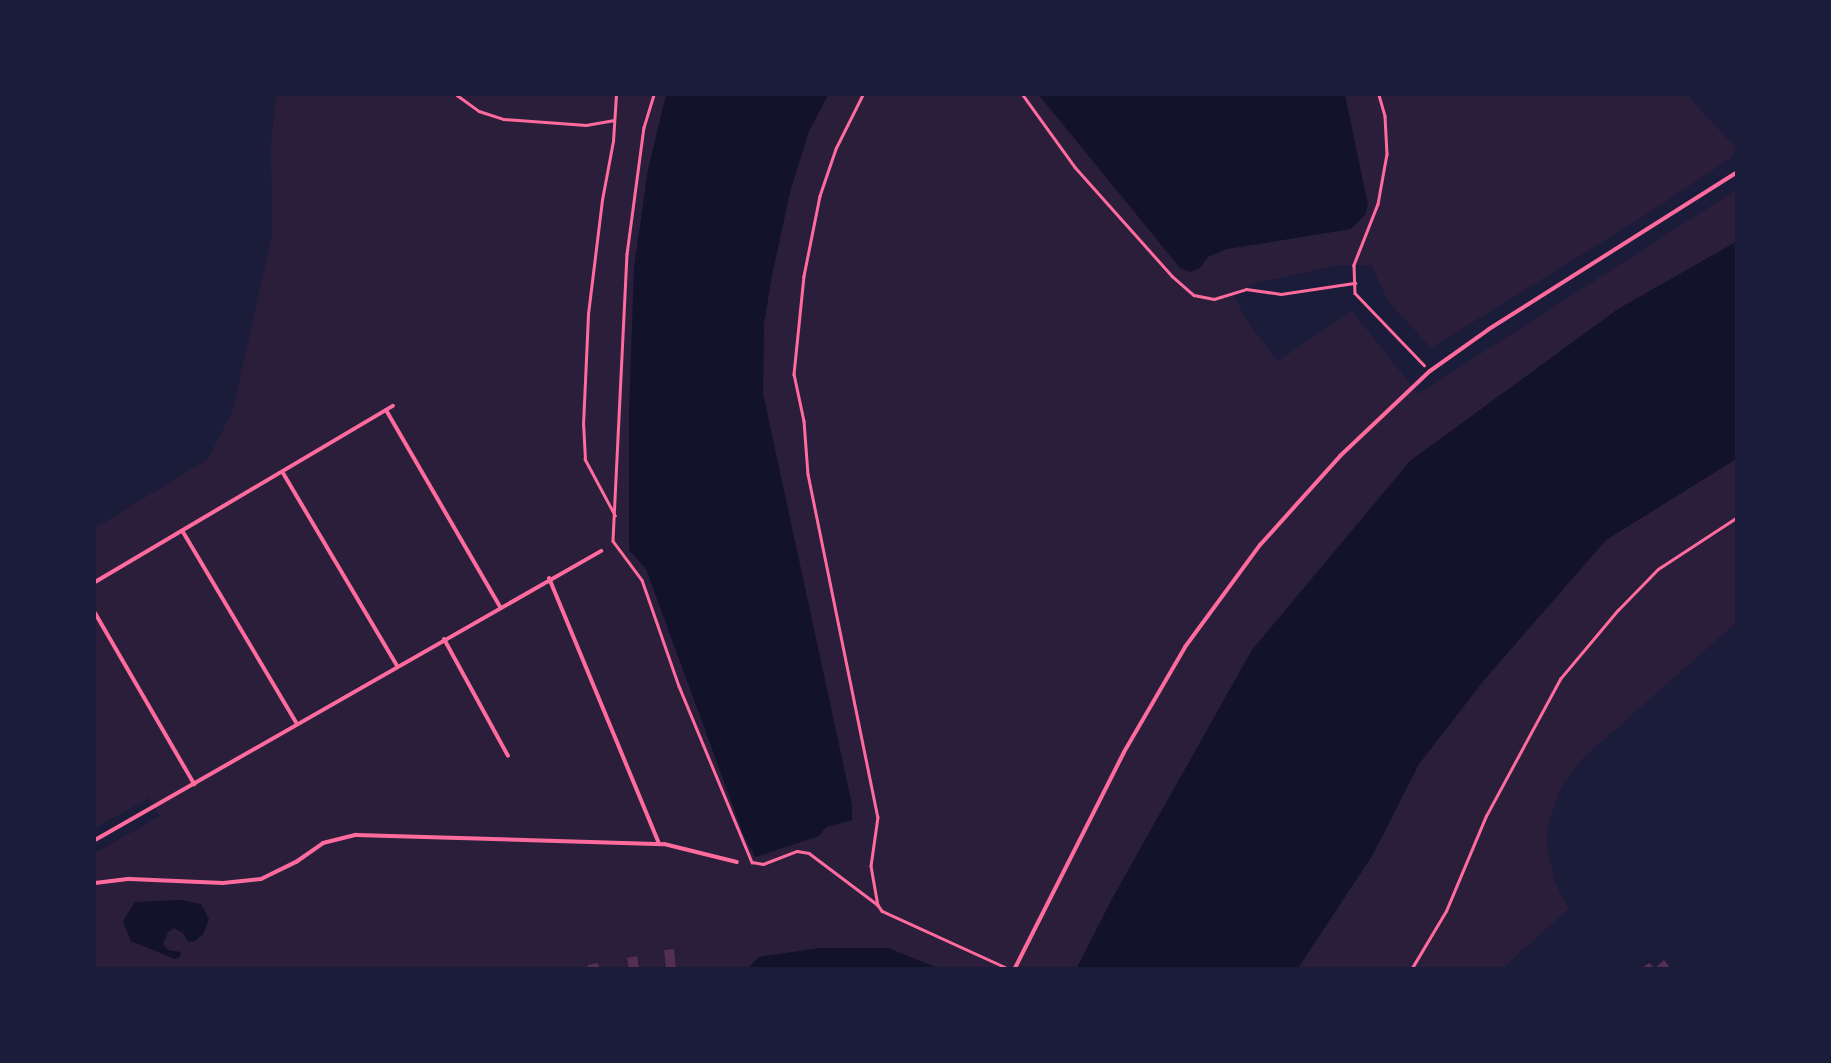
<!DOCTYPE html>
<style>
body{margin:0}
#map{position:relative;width:1831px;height:1063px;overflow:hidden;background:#1b1b3a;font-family:"IBM Plex Sans",sans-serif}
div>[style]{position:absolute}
.green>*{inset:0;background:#2a1e3b}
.water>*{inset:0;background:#12122b}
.building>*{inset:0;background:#542f53;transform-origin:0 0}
.path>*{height:2.5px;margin:-1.25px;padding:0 1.25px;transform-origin:1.25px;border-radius:1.25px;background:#ff6b9d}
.service>*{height:4px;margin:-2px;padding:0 2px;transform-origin:2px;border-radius:2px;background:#ff6b9d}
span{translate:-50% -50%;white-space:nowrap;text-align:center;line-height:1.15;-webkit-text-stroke:4px #1b1b3a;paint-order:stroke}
.frame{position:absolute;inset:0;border:96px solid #1b1b3a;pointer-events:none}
</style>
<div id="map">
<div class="green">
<i style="clip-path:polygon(276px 95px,666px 95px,648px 170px,634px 268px,629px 417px,629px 550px,646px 569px,730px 797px,756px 857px,818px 836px,826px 827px,839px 825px,852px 805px,763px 394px,764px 323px,772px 275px,790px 192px,809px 131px,828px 95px,1039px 95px,1180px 267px,1200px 268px,1208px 257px,1226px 249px,1351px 229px,1345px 95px,1687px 95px,1736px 148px,1731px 158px,1644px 216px,1431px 348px,1388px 301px,1371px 265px,1340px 265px,1256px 283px,1234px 296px,1247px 321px,1278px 361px,1352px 311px,1418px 394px,1736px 190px,1736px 242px,1618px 309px,1410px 461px,1252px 650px,1113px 897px,1077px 968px,938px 968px,888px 948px,821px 948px,759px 957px,748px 968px,95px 968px,95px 853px,160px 816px,149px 798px,95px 828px,95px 528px,208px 459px,233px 410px,272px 235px,271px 144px)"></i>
<i style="clip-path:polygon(1736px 459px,1736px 623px,1584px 757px,1561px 787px,1548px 825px,1547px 845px,1555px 883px,1569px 908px,1503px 968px,1298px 968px,1372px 856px,1419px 764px,1484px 680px,1606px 540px)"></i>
</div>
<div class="water">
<i style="clip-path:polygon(666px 95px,828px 95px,809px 131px,790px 192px,772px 275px,764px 323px,763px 394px,852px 805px,852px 820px,826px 827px,819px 836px,755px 857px,744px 836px,646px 569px,629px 550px,629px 417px,634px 268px,648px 170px)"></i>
<i style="clip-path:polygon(1039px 95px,1345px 95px,1368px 205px,1365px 215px,1351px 229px,1226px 249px,1208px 257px,1200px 268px,1190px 272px,1180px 268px)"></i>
<i style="clip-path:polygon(1736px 242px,1736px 459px,1606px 540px,1484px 680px,1419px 764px,1372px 856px,1298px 968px,1077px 968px,1113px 897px,1252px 650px,1410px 461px,1618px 309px)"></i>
<i style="clip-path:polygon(180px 900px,201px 904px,209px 919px,203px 934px,195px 941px,188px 942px,183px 933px,174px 928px,168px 932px,163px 944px,168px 950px,181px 952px,180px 957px,175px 959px,131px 941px,123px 921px,135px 902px)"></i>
<i style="clip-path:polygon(821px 948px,888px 948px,938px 968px,748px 968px,759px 957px)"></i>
</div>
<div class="building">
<i style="left:674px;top:949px;width:18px;height:10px;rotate:84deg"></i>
<i style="clip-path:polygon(637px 956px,639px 968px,629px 968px,627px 958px)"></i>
<i style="clip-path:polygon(1664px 960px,1670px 968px,1655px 968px)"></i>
<i style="clip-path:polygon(598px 963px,599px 968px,588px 968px,588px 965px)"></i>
<i style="clip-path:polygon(1649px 963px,1655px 968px,1642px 968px)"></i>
</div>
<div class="path">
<i style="left:457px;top:95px;width:27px;rotate:36deg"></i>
<i style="left:479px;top:111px;width:25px;rotate:18deg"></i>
<i style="left:503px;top:119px;width:83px;rotate:4.1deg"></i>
<i style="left:586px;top:125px;width:27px;rotate:-10deg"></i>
<i style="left:654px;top:95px;width:34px;rotate:107deg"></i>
<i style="left:644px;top:127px;width:128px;rotate:97.6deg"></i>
<i style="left:627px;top:254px;width:287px;rotate:92.8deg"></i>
<i style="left:613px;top:541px;width:49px;rotate:53.4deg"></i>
<i style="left:642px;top:580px;width:112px;rotate:70.8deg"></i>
<i style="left:679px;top:686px;width:191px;rotate:67.5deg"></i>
<i style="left:752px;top:862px;width:11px;rotate:10deg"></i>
<i style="left:763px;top:864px;width:36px;rotate:-21deg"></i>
<i style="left:797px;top:851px;width:12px;rotate:9deg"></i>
<i style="left:809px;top:853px;width:86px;rotate:37deg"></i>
<i style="left:863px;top:95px;width:60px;rotate:116.6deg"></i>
<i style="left:836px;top:149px;width:50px;rotate:108.8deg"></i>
<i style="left:820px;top:196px;width:82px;rotate:101.3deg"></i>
<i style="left:804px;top:276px;width:99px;rotate:95.8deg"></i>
<i style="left:794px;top:374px;width:48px;rotate:78deg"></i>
<i style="left:804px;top:421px;width:53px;rotate:85.7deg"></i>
<i style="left:808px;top:474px;width:350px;rotate:78.5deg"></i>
<i style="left:878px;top:817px;width:49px;rotate:98.1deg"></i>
<i style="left:871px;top:866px;width:40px;rotate:80deg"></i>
<i style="left:878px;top:905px;width:7px;rotate:56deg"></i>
<i style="left:882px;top:911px;width:137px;rotate:24.5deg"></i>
<i style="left:1023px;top:95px;width:89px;rotate:54.2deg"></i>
<i style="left:1075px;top:167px;width:146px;rotate:48.3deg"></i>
<i style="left:1172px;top:276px;width:29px;rotate:41deg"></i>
<i style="left:1194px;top:295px;width:20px;rotate:11deg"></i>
<i style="left:1214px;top:299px;width:34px;rotate:-17deg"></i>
<i style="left:1246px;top:289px;width:35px;rotate:8deg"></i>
<i style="left:1281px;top:294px;width:75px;rotate:-8.5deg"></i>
<i style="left:1379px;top:95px;width:22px;rotate:74deg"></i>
<i style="left:1385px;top:116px;width:38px;rotate:87deg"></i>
<i style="left:1387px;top:154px;width:51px;rotate:100.2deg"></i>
<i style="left:1378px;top:204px;width:66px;rotate:111.5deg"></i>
<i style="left:1354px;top:265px;width:28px;rotate:88deg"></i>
<i style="left:1355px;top:293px;width:100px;rotate:46.2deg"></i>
<i style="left:615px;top:516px;width:64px;rotate:-118.2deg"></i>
<i style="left:585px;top:460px;width:35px;rotate:-93deg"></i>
<i style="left:583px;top:425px;width:111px;rotate:-87.4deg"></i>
<i style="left:588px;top:314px;width:115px;rotate:-83deg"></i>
<i style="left:602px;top:200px;width:60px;rotate:-79.4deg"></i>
<i style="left:613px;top:141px;width:46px;rotate:-86.3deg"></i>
<i style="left:1412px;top:968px;width:66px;rotate:-59.2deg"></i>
<i style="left:1446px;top:911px;width:103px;rotate:-67.2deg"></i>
<i style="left:1486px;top:816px;width:156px;rotate:-61.6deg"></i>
<i style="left:1560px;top:679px;width:90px;rotate:-50deg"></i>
<i style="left:1618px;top:610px;width:57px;rotate:-45.7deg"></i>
<i style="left:1658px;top:569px;width:93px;rotate:-33.2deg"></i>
</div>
<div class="service">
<i style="left:386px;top:410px;width:228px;rotate:59.9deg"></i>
<i style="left:283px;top:473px;width:224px;rotate:59.4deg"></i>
<i style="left:183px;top:532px;width:223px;rotate:59.3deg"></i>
<i style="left:549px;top:578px;width:288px;rotate:67.5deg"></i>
<i style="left:95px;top:582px;width:346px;rotate:-30.6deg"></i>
<i style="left:95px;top:613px;width:198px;rotate:59.9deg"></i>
<i style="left:444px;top:639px;width:133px;rotate:61.3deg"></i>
<i style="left:95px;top:840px;width:583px;rotate:-29.73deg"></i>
<i style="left:95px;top:883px;width:35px;rotate:-7deg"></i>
<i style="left:130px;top:879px;width:93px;rotate:2.5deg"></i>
<i style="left:223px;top:883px;width:38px;rotate:-6deg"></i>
<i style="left:261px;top:879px;width:39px;rotate:-26deg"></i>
<i style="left:296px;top:862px;width:33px;rotate:-35deg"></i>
<i style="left:323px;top:843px;width:34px;rotate:-14deg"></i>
<i style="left:356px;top:835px;width:308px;rotate:1.7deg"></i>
<i style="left:664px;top:844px;width:75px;rotate:13.9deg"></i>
<i style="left:1015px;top:968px;width:242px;rotate:-63.2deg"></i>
<i style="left:1124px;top:752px;width:121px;rotate:-59.8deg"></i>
<i style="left:1185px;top:647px;width:127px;rotate:-53.7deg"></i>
<i style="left:1260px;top:545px;width:120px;rotate:-48deg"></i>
<i style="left:1340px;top:456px;width:124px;rotate:-43.4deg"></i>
<i style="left:1430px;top:371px;width:72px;rotate:-35.4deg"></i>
<i style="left:1489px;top:329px;width:292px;rotate:-32.3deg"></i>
</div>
<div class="frame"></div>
</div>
